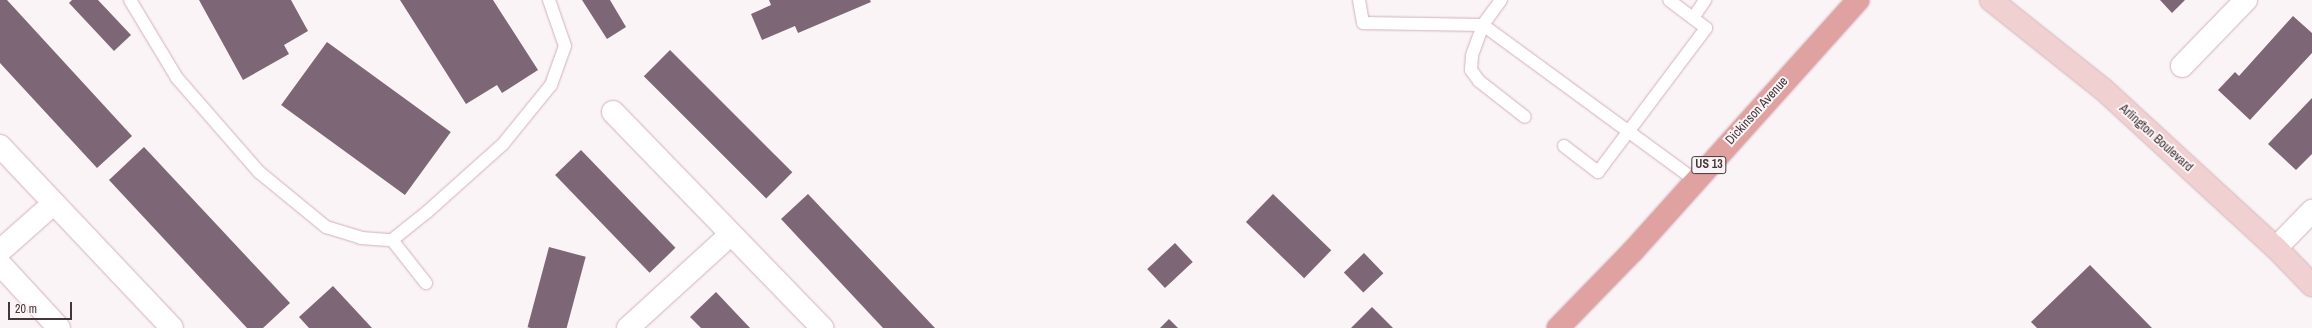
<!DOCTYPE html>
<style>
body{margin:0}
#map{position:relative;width:2312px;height:328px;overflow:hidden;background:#fbf4f6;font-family:"Archivo Narrow",sans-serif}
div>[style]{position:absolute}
.building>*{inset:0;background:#7d6675;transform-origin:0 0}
.roads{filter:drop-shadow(0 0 1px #d1b2b9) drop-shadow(0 0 1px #d1b2b9)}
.service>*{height:12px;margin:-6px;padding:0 6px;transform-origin:6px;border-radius:6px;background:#fff}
.minor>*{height:22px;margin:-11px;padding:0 11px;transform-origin:11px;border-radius:11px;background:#fff}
.secondary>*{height:22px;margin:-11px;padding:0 11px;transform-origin:11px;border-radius:11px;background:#f0d0d0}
.primary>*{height:22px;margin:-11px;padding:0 11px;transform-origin:11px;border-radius:11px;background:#e0a2a1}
span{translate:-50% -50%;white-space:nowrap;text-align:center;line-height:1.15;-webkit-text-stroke:4px #fbf4f6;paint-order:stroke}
.shield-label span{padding:1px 3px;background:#fbf4f6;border:1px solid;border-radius:3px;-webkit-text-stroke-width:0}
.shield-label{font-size:12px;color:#433639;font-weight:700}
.street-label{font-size:13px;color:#433639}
.scale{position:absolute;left:8px;top:302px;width:64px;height:18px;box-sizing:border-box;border:2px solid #433639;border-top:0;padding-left:5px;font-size:12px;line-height:14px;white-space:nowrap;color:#433639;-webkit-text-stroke:3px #fbf4f6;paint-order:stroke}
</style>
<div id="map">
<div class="building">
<i style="clip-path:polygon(0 0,7px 0,132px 136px,97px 168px,0 63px)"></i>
<i style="clip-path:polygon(72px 0,98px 0,131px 35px,114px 51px,69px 3px)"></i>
<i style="clip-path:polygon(199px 0,291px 0,308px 31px,284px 45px,289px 54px,243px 80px)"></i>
<i style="clip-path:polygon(400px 0,493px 0,538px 70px,502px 93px,497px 85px,466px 104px)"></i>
<i style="clip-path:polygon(582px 0,610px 0,626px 27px,607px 39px)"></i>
<i style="clip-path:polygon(769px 0,870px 0,871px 2px,798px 33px,795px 26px,762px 40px,751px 14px,771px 5px)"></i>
<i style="clip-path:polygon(2160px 0,2185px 0,2172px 13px)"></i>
<i style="clip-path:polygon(2293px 16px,2312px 33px,2312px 53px,2250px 120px,2218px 90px,2235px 72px,2239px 76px)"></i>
<i style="left:327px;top:42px;width:153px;height:78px;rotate:36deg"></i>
<i style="left:670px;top:50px;width:173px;height:37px;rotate:45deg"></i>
<i style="clip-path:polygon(2312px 98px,2312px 154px,2296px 170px,2268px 144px)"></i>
<i style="clip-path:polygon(144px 147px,290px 303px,263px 328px,247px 328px,109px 180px)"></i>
<i style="left:581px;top:150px;width:136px;height:36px;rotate:46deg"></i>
<i style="clip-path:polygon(808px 194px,935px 328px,883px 328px,781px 219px)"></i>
<i style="left:1273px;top:194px;width:81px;height:39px;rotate:44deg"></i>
<i style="left:1175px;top:243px;width:26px;height:38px;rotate:47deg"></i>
<i style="left:549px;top:247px;width:38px;height:83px;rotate:15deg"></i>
<i style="left:1364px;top:253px;width:28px;height:28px;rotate:46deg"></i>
<i style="clip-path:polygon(2090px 265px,2152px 328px,2037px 328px,2031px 322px)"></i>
<i style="clip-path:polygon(333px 286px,372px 328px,309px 328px,299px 317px)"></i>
<i style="clip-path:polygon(716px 292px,750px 328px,701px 328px,690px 317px)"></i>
<i style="clip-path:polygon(1372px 307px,1393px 328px,1351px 328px)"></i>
<i style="clip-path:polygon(1169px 319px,1178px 328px,1160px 328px)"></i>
</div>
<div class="roads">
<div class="service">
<i style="left:130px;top:0;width:91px;rotate:58.9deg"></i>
<i style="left:177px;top:78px;width:125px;rotate:48.9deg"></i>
<i style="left:259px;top:172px;width:87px;rotate:39.4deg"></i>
<i style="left:326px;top:227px;width:37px;rotate:17deg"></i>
<i style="left:361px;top:238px;width:31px;rotate:4deg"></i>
<i style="left:392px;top:240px;width:45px;rotate:-38.7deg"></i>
<i style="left:427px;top:212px;width:102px;rotate:-41.8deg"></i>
<i style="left:503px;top:144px;width:76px;rotate:-50.9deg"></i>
<i style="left:551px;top:85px;width:41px;rotate:-70.3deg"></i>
<i style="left:565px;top:46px;width:49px;rotate:-109.2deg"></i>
<i style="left:1359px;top:0;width:23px;rotate:80deg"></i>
<i style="left:1363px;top:23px;width:120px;rotate:1deg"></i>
<i style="left:1483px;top:25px;width:263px;rotate:36.2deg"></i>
<i style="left:1501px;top:0;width:31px;rotate:126deg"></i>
<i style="left:1483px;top:25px;width:33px;rotate:110deg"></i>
<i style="left:1472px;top:56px;width:14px;rotate:94deg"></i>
<i style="left:1471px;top:70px;width:14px;rotate:54deg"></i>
<i style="left:1479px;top:81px;width:58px;rotate:38deg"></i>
<i style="left:1693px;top:18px;width:22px;rotate:-56deg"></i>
<i style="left:1564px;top:146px;width:43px;rotate:37.4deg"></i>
<i style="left:1598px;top:172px;width:180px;rotate:-53.1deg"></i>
<i style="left:1706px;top:28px;width:46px;rotate:-142.9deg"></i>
<i style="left:392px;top:240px;width:55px;rotate:51.7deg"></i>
</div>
<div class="minor">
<i style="left:2182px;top:66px;width:92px;rotate:-45.9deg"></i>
<i style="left:613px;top:112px;width:301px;rotate:45.9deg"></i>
<i style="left:0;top:146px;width:250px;rotate:46.6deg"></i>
<i style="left:2276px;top:248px;width:52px;rotate:-45.8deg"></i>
<i style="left:0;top:251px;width:72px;rotate:-41.6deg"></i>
<i style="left:0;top:264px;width:87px;rotate:47.3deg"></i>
<i style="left:628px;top:328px;width:139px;rotate:-42.4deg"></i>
</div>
<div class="secondary">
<i style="left:1991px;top:0;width:143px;rotate:38.5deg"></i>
<i style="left:2103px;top:89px;width:235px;rotate:42.6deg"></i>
<i style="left:2276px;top:248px;width:52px;rotate:45.8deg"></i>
</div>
<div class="primary">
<i style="left:1558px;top:328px;width:107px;rotate:-45.8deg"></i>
<i style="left:1633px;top:251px;width:337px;rotate:-48.1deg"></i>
</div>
</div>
<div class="shield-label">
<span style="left:1709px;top:165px">US 13</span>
</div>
<div class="street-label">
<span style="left:1757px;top:111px;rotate:-48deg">Dickinson Avenue</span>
<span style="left:2156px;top:138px;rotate:42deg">Arlington Boulevard</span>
</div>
<div class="scale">20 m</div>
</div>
